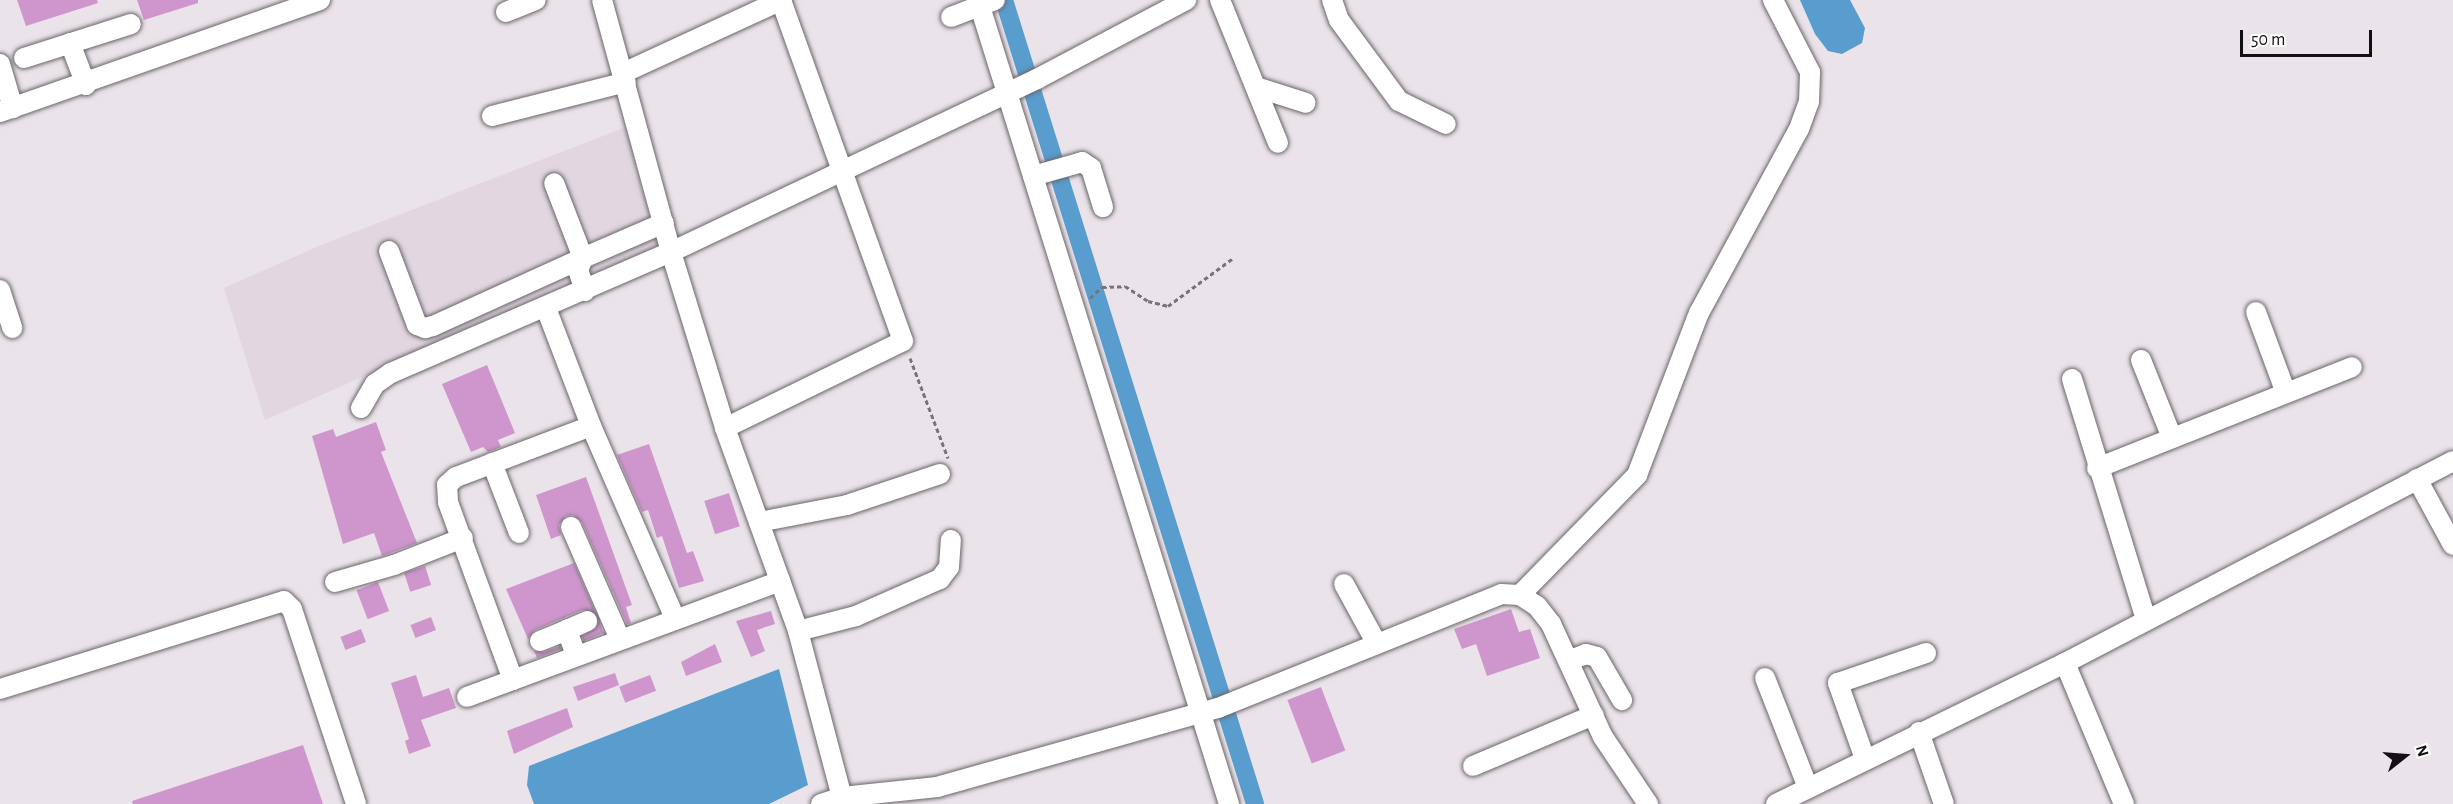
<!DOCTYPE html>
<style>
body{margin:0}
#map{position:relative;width:2453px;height:804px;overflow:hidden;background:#eae3e9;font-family:"Alegreya Sans",sans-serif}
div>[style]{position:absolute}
.built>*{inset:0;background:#e2d6e1}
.water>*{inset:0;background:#589dce}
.canal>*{height:18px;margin:-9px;padding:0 9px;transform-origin:9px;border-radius:9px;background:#589dce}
.building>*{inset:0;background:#cf96ce;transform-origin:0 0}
.path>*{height:3px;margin-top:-1.5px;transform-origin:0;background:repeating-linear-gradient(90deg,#787377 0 4.5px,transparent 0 7.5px)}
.roads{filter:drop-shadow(0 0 2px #6a656a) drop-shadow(0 0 2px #6a656a)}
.minor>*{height:20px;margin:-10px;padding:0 10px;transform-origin:10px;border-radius:10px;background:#fff}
span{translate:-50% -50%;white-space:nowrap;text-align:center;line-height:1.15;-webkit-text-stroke:5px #fff;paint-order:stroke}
.north{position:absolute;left:2375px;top:726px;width:60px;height:60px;-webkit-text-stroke:4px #fff;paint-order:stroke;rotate:73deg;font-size:16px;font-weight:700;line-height:24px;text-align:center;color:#120f11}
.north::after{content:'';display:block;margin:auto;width:21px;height:27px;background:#120f11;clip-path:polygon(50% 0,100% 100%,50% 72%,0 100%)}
.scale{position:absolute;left:2240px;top:30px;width:132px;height:27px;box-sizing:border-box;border:3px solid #120f11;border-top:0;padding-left:8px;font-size:18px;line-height:21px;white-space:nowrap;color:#120f11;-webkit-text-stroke:4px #fff;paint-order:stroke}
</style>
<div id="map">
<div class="built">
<i style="clip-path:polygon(626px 127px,657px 246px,265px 420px,224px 288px,321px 245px)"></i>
</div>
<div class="water">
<i style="clip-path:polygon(1800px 0,1850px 0,1865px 28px,1862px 43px,1842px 54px,1828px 51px,1815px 34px)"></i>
<i style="clip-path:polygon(779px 669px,808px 785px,769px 804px,534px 804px,527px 785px,529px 766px)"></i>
</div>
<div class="canal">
<i style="left:1004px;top:0;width:842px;rotate:72.66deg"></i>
</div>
<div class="building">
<i style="clip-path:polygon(17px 0,97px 0,98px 3px,26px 26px)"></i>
<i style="clip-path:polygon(137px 0,198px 0,198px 3px,144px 20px)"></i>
<i style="clip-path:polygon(487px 365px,515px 433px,498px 440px,501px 447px,488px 452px,483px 447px,471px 452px,442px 384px)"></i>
<i style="clip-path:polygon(376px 422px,386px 450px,381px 452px,417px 543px,382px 556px,374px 533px,343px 544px,312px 436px,333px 429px,336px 437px)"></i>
<i style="clip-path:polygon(649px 444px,687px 553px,693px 551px,704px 581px,679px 588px,662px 536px,657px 538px,648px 510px,642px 512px,617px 455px)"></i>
<i style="clip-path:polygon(586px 477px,632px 605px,626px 607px,631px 623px,627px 624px,582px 522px,573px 515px,566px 516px,559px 525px,561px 535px,551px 539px,536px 495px)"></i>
<i style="left:729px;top:493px;width:35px;height:26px;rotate:72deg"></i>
<i style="clip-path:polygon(574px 563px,596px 613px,582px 610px,535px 630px,528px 639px,506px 589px)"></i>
<i style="left:425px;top:566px;width:20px;height:22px;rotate:72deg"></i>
<i style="left:378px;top:582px;width:31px;height:23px;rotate:69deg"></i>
<i style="clip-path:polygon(1511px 609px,1519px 632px,1530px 629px,1540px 658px,1487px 676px,1476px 644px,1462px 649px,1454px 629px)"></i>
<i style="clip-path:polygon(771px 611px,775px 624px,757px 630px,765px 651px,751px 657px,736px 621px)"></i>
<i style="left:431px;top:617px;width:14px;height:22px;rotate:69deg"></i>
<i style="clip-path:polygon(599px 620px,603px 633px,584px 641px,582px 636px,596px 628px)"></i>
<i style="left:361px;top:629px;width:14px;height:22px;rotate:69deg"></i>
<i style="clip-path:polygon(715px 644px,722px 662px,686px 676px,681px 662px)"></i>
<i style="clip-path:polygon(560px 646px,561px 649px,537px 658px,534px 651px,544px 652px)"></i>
<i style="clip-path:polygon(615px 673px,619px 685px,578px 701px,573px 687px)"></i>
<i style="clip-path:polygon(416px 675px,423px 697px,449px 688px,456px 708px,421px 720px,431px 746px,409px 754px,405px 741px,409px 739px,391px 683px)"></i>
<i style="left:650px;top:675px;width:17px;height:33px;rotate:69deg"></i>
<i style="left:1321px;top:687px;width:68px;height:36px;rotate:69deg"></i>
<i style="clip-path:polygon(567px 708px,573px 727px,514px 754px,507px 731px)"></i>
<i style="clip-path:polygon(303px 745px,323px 804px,133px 804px,132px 801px)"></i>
</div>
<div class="path">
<i style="left:1090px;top:298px;width:16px;rotate:-43deg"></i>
<i style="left:1102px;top:287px;width:23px;rotate:-2deg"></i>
<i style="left:1125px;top:286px;width:27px;rotate:33deg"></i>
<i style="left:1148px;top:301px;width:21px;rotate:14deg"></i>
<i style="left:1168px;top:306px;width:81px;rotate:-36.4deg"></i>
<i style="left:910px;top:358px;width:107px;rotate:69.2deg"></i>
</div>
<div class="roads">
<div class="minor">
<i style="left:602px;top:0;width:261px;rotate:74.7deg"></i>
<i style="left:671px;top:252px;width:184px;rotate:72.9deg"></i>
<i style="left:725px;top:428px;width:216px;rotate:70.2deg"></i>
<i style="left:798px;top:631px;width:172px;rotate:75.2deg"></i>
<i style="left:978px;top:0;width:842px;rotate:72.66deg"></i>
<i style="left:1220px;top:0;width:154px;rotate:67.9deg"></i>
<i style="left:1332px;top:0;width:21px;rotate:71deg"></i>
<i style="left:1339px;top:20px;width:101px;rotate:53.5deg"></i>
<i style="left:1399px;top:101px;width:52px;rotate:26.1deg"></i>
<i style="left:506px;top:12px;width:32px;rotate:-22deg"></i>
<i style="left:951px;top:17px;width:47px;rotate:-21.1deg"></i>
<i style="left:70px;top:43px;width:45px;rotate:69.1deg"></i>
<i style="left:24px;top:58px;width:112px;rotate:-17.6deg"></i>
<i style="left:0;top:64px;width:46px;rotate:73.5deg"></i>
<i style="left:623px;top:73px;width:175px;rotate:-24.7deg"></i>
<i style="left:1256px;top:87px;width:52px;rotate:17.7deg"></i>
<i style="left:0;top:112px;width:339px;rotate:-19.3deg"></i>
<i style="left:492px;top:116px;width:138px;rotate:-14.2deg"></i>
<i style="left:1033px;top:176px;width:51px;rotate:-15.9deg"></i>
<i style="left:1082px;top:162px;width:11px;rotate:34deg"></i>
<i style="left:1091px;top:168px;width:41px;rotate:72.9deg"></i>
<i style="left:389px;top:251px;width:79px;rotate:69.3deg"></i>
<i style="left:417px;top:325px;width:9px;rotate:21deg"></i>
<i style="left:425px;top:328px;width:8px;rotate:-14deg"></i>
<i style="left:433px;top:326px;width:165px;rotate:-24.4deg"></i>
<i style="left:583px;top:258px;width:80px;rotate:-111.1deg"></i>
<i style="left:0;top:290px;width:40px;rotate:72deg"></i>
<i style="left:585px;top:291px;width:22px;rotate:-108deg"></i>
<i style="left:578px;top:270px;width:13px;rotate:-67deg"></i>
<i style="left:583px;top:258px;width:88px;rotate:-23.4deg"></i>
<i style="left:546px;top:308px;width:126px;rotate:69.1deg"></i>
<i style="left:591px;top:426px;width:210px;rotate:66.4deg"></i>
<i style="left:2256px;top:312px;width:86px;rotate:69.7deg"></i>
<i style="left:2141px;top:360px;width:84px;rotate:68.3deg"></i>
<i style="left:2072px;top:379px;width:252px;rotate:72.9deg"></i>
<i style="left:361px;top:408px;width:28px;rotate:-60deg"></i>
<i style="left:375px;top:384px;width:19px;rotate:-35deg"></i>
<i style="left:391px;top:373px;width:305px;rotate:-23.4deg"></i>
<i style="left:671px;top:252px;width:405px;rotate:-25.3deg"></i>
<i style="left:1037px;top:79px;width:169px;rotate:-27.9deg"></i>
<i style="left:725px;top:428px;width:198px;rotate:-26deg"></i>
<i style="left:903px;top:341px;width:362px;rotate:-109.7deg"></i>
<i style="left:492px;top:463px;width:75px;rotate:68.9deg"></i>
<i style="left:2097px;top:468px;width:274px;rotate:-21.6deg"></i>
<i style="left:2417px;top:479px;width:75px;rotate:61.4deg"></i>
<i style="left:759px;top:522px;width:90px;rotate:-10.9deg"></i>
<i style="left:847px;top:505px;width:98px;rotate:-18.4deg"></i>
<i style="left:571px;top:527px;width:122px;rotate:66.4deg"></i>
<i style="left:335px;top:582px;width:61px;rotate:-16.1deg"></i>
<i style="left:394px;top:565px;width:74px;rotate:-21.4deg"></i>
<i style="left:1344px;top:584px;width:68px;rotate:61.2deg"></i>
<i style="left:1520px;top:595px;width:168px;rotate:-45.7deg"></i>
<i style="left:1637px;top:475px;width:173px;rotate:-69.1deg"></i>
<i style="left:1699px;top:313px;width:209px;rotate:-61.5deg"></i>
<i style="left:1799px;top:129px;width:29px;rotate:-70deg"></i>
<i style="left:1809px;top:102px;width:30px;rotate:-88deg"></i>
<i style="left:1810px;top:72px;width:81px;rotate:-117.2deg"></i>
<i style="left:798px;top:631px;width:60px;rotate:-14.5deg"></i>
<i style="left:856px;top:616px;width:92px;rotate:-23.8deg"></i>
<i style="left:940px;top:579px;width:15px;rotate:-53deg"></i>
<i style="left:949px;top:567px;width:27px;rotate:-86deg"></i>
<i style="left:540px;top:641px;width:29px;rotate:-22deg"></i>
<i style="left:576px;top:655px;width:27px;rotate:-110deg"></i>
<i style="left:567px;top:630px;width:22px;rotate:-24deg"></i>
<i style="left:1568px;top:661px;width:19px;rotate:-21deg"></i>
<i style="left:1586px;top:654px;width:11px;rotate:15deg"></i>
<i style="left:1597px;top:657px;width:50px;rotate:59.8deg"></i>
<i style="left:2065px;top:663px;width:153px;rotate:67.3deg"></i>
<i style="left:1765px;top:678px;width:118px;rotate:68.6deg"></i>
<i style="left:513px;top:680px;width:189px;rotate:-110.1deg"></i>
<i style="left:448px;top:502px;width:17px;rotate:-93deg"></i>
<i style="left:447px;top:485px;width:12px;rotate:-42deg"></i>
<i style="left:456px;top:477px;width:144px;rotate:-20.7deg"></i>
<i style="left:0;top:689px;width:297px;rotate:-17.2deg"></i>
<i style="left:284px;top:601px;width:11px;rotate:45deg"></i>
<i style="left:292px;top:609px;width:205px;rotate:71.8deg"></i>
<i style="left:467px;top:697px;width:334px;rotate:-20.3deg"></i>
<i style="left:1919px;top:732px;width:76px;rotate:70.9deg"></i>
<i style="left:1865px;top:759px;width:81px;rotate:-109.6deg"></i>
<i style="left:1838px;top:683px;width:93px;rotate:-18.8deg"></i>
<i style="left:1473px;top:766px;width:131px;rotate:-22.9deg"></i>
<i style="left:821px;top:804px;width:22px;rotate:-18deg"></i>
<i style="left:842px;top:797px;width:96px;rotate:-6deg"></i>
<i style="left:937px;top:787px;width:292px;rotate:-15.7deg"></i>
<i style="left:1218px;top:708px;width:305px;rotate:-21.9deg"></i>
<i style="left:1501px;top:594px;width:19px;rotate:3deg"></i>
<i style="left:1520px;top:595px;width:20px;rotate:33deg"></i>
<i style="left:1537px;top:606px;width:23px;rotate:52deg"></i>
<i style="left:1551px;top:624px;width:124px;rotate:65.3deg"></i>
<i style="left:1603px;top:737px;width:81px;rotate:56.1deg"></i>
<i style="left:1776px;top:804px;width:322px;rotate:-26deg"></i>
<i style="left:2065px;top:663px;width:437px;rotate:-27.5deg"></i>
</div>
</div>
<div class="north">N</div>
<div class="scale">50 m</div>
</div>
